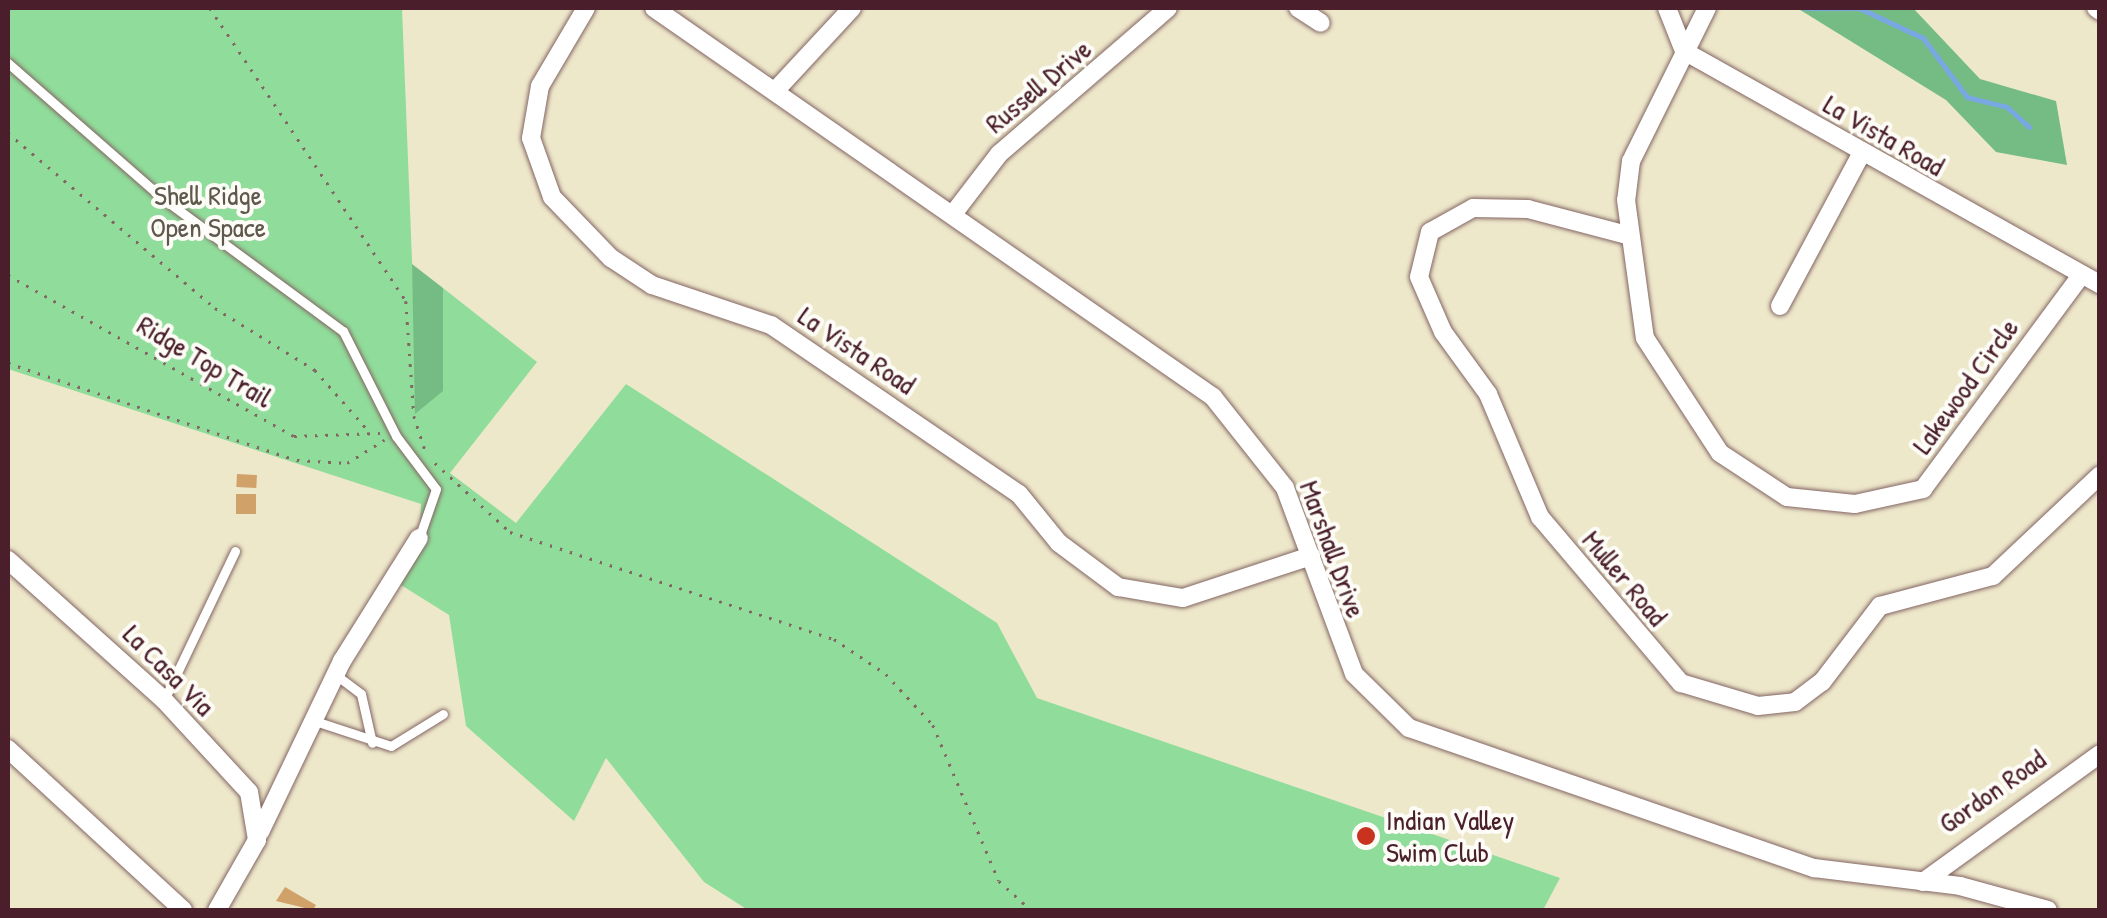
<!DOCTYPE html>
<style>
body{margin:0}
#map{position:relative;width:2107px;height:918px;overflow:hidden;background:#eee8cb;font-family:"Patrick Hand",sans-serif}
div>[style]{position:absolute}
.green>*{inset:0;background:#90dd9b}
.forest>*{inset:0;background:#74bc83}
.stream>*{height:5px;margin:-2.5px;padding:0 2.5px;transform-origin:2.5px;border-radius:2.5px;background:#7aa8e3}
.building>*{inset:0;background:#d0a269;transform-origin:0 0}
.path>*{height:2.5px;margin-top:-1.25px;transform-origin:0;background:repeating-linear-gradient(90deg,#836563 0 2.5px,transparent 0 10.5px)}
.roads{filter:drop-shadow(0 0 2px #836563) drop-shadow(0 0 2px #836563)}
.service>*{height:9px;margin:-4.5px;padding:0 4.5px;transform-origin:4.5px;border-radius:4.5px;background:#fff}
.minor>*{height:18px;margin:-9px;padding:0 9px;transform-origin:9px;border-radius:9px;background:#fff}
.dots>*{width:28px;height:28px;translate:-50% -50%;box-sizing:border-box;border:5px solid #fdfcf7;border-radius:50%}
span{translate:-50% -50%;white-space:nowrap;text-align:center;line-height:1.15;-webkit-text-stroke:8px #fdfcf7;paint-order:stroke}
.street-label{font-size:28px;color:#4a1f2b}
.park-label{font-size:28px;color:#5f584d}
.poi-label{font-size:28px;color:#4a1f2b}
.left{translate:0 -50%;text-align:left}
.frame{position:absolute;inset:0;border:10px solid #4a1f2b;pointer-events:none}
</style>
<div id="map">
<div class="green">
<i style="clip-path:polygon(8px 8px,402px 8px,418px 411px,443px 390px,443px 288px,537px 362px,450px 473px,516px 523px,626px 384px,997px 623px,1037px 698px,1560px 878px,1543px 910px,748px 910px,704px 882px,606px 758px,574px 821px,466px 726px,449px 615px,393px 580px,419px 538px,421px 504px,8px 369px)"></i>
</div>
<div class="forest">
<i style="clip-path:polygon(1797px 8px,1913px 8px,1980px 79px,2056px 101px,2067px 165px,1996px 152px,1946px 100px)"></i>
<i style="clip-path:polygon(412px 264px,443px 288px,443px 391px,415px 414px)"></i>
</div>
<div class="stream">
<i style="left:1805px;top:8px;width:54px"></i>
<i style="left:1859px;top:8px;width:71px;rotate:25.1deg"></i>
<i style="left:1923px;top:38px;width:74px;rotate:53.3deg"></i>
<i style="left:1967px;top:97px;width:41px;rotate:14deg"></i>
<i style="left:2007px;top:107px;width:30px;rotate:42deg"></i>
</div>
<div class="building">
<i style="left:237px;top:474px;width:20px;height:13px;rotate:3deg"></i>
<i style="left:236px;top:494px;width:20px;height:20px"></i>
<i style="clip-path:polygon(285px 887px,316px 905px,313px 910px,276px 901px)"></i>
</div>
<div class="path">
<i style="left:210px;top:8px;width:353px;rotate:56.2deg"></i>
<i style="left:406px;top:301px;width:115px;rotate:86deg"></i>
<i style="left:414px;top:416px;width:39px;rotate:72deg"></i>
<i style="left:8px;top:133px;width:271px;rotate:40.2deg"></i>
<i style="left:215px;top:308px;width:118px;rotate:31.8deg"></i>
<i style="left:315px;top:370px;width:79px;rotate:48.6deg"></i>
<i style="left:8px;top:275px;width:328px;rotate:29.4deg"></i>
<i style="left:294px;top:436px;width:86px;rotate:-2deg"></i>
<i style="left:8px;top:363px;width:305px;rotate:18.6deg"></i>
<i style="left:297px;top:460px;width:50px;rotate:3.4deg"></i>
<i style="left:347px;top:463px;width:44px;rotate:-31.9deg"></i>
<i style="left:435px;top:463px;width:102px;rotate:42.6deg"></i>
<i style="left:510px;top:532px;width:341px;rotate:18.3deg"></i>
<i style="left:834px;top:639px;width:63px;rotate:33.9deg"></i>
<i style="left:886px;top:674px;width:69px;rotate:47.3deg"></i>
<i style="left:933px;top:725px;width:169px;rotate:67.1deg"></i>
<i style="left:999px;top:881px;width:43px;rotate:42.2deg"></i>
</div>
<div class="roads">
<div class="service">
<i style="left:8px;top:63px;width:203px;rotate:41.2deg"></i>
<i style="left:161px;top:197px;width:226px;rotate:36.4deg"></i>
<i style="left:343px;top:331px;width:118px;rotate:63.2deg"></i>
<i style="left:396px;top:436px;width:66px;rotate:53deg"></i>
<i style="left:436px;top:489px;width:52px;rotate:109.1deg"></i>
<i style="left:336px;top:675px;width:31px;rotate:37deg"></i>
<i style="left:361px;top:694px;width:50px;rotate:77.3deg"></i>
<i style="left:164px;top:700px;width:165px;rotate:-64.5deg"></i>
<i style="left:315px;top:721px;width:80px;rotate:18.2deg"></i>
<i style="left:391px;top:746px;width:61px;rotate:-31.6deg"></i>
</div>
<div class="minor">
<i style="left:586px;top:8px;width:91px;rotate:120.5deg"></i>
<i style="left:540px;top:86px;width:53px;rotate:99.8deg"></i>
<i style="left:531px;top:138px;width:63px;rotate:70.4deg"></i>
<i style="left:552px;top:197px;width:85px;rotate:46deg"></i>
<i style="left:611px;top:258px;width:49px;rotate:33.4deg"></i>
<i style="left:652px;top:285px;width:126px;rotate:18.6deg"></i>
<i style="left:771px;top:325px;width:300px;rotate:34.3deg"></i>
<i style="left:1019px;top:494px;width:63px;rotate:50.8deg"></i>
<i style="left:1059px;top:543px;width:74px;rotate:36.7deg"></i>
<i style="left:1118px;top:587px;width:66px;rotate:9.6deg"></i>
<i style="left:1183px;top:598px;width:135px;rotate:-18.2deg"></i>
<i style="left:654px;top:8px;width:681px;rotate:34.83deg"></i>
<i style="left:1213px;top:397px;width:116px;rotate:51.6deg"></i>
<i style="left:1285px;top:488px;width:198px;rotate:69.6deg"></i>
<i style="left:1354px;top:674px;width:77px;rotate:44.5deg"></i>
<i style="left:1409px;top:728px;width:429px;rotate:19.1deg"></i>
<i style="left:1814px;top:868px;width:147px;rotate:7deg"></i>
<i style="left:1960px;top:886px;width:91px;rotate:15.3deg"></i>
<i style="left:1298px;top:8px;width:27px;rotate:33deg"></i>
<i style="left:1667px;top:8px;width:46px;rotate:68.4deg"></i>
<i style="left:1684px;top:51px;width:477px;rotate:29.3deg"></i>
<i style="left:1707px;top:8px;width:171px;rotate:116.4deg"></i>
<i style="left:1631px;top:161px;width:39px;rotate:97deg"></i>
<i style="left:1626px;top:200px;width:139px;rotate:82.2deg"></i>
<i style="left:1645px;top:338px;width:137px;rotate:56.9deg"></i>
<i style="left:1720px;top:453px;width:80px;rotate:33.3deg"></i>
<i style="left:1787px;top:497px;width:68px;rotate:5.9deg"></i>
<i style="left:1855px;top:504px;width:70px;rotate:-12.4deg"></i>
<i style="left:1923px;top:489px;width:262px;rotate:-53.5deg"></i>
<i style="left:2096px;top:8px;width:5px;rotate:37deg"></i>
<i style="left:775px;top:91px;width:113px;rotate:-47.1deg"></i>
<i style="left:953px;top:214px;width:76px;rotate:-52.5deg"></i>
<i style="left:999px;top:154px;width:223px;rotate:-40.8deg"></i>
<i style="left:1627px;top:235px;width:102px;rotate:-165.3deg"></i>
<i style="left:1528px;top:209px;width:55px;rotate:-179deg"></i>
<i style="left:1473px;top:208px;width:49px;rotate:150.8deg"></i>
<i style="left:1430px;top:232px;width:46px;rotate:103.7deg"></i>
<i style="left:1419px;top:277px;width:60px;rotate:66.4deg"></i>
<i style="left:1443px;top:332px;width:77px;rotate:54deg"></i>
<i style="left:1488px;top:394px;width:134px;rotate:67.1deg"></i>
<i style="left:1540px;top:517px;width:218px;rotate:49.7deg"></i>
<i style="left:1681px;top:683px;width:80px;rotate:16.6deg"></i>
<i style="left:1758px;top:706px;width:37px;rotate:-6deg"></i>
<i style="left:1795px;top:702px;width:34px;rotate:-37deg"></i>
<i style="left:1822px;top:682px;width:96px;rotate:-52.7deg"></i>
<i style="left:1880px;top:606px;width:117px;rotate:-14.9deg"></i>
<i style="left:1993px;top:576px;width:147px;rotate:-43.3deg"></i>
<i style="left:1780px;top:306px;width:172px;rotate:-61.9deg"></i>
<i style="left:8px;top:560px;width:210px;rotate:41.9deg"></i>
<i style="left:164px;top:700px;width:125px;rotate:47.3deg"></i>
<i style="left:249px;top:792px;width:49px;rotate:80.5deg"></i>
<i style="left:257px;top:840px;width:81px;rotate:119.7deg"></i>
<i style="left:8px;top:749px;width:238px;rotate:42.6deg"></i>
<i style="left:260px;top:832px;width:190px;rotate:-64.4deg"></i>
<i style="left:342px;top:661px;width:145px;rotate:-58deg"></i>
<i style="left:1923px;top:882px;width:218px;rotate:-35.9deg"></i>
</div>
</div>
<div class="dots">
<i style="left:1366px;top:836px;background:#c8321e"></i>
</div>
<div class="street-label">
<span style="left:1038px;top:86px;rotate:-40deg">Russell Drive</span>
<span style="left:1884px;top:135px;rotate:30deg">La Vista Road</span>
<span style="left:857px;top:350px;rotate:34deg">La Vista Road</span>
<span style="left:205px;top:361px;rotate:31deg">Ridge Top Trail</span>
<span style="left:1965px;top:386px;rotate:-54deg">Lakewood Circle</span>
<span style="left:1333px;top:549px;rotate:70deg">Marshall Drive</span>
<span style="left:1625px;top:578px;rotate:50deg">Muller Road</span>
<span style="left:169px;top:670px;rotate:45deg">La Casa Via</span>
<span style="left:1992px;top:791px;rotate:-35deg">Gordon Road</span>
</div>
<div class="park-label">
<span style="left:208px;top:211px">Shell Ridge<br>Open Space</span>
</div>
<div class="poi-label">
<span class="left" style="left:1386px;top:836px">Indian Valley<br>Swim Club</span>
</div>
<div class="frame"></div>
</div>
